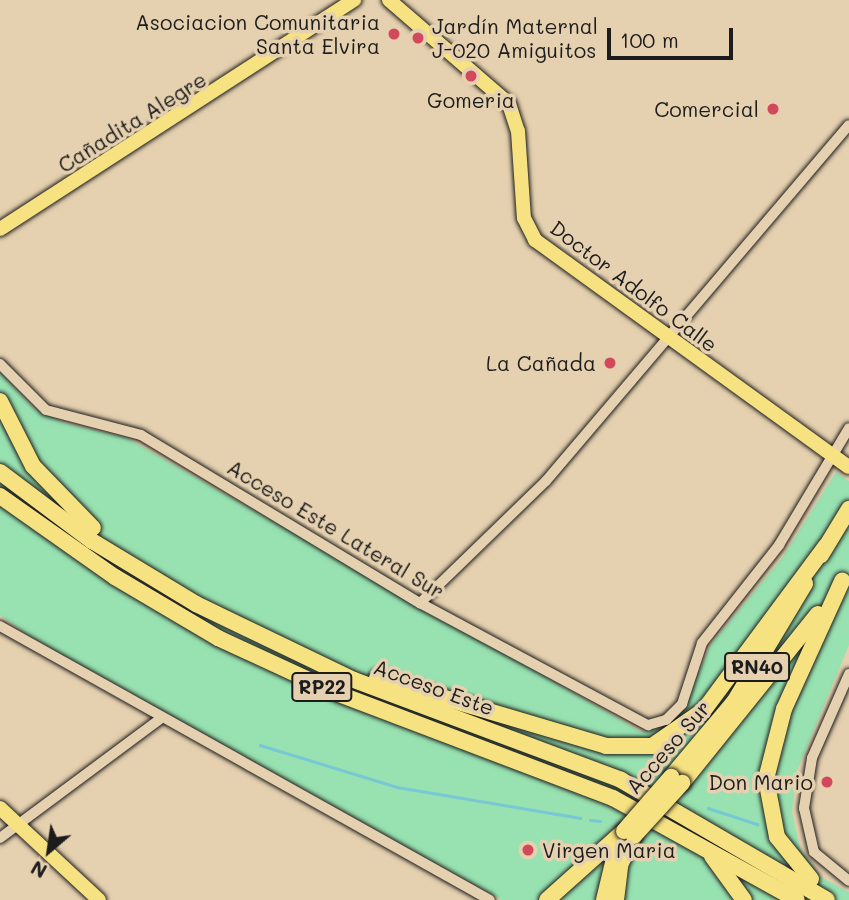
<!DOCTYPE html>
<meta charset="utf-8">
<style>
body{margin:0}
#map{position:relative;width:849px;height:900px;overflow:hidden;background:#e5d0af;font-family:Mali,sans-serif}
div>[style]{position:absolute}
.green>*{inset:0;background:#98e2b1}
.stream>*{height:2.5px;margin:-1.25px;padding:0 1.25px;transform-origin:1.25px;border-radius:1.25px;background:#78c7d4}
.roads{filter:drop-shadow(0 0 2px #1c1c1c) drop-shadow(0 0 2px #1c1c1c)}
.minor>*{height:10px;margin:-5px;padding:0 5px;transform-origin:5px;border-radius:5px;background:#e5d0af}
.major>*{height:14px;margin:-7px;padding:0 7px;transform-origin:7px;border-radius:7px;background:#f7e281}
.highway>*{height:16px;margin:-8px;padding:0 8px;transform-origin:8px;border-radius:8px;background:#f7e281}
.bridges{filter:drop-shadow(0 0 2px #1c1c1c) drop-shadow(0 0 2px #1c1c1c)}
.highway-bridge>*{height:16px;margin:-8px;padding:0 8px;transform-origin:8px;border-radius:8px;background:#f7e281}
.dots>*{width:19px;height:19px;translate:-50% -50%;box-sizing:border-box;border:4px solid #e5d0af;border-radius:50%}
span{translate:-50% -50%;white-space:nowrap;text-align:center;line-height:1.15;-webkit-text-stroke:7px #e5d0af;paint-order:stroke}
.shield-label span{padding:2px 5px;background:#e5d0af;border:2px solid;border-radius:5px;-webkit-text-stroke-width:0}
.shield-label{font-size:19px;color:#1c1c1c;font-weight:700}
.poi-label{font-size:21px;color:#1c1c1c}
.right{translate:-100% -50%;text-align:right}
.left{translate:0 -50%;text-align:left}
.street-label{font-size:21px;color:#1c1c1c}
.north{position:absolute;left:14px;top:816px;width:70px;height:70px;-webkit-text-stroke:5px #e5d0af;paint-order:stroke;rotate:209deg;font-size:19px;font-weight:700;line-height:28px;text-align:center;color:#1c1c1c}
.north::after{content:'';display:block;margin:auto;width:24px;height:32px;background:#1c1c1c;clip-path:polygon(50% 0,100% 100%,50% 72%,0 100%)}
.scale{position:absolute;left:607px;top:28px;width:126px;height:32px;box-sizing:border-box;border:4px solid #1c1c1c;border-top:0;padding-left:9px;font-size:21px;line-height:24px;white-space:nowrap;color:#1c1c1c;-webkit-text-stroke:5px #e5d0af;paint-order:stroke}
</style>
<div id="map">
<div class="green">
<i style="clip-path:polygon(0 373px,35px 409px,65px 423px,127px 438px,640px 731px,656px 730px,679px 717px,711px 644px,782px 558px,836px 472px,849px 481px,849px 645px,797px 771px,792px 812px,800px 848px,821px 877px,849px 892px,849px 900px,502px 900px,32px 638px,0 615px)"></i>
</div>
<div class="stream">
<i style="left:260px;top:745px;width:143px;rotate:17deg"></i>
<i style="left:397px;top:787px;width:186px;rotate:9.6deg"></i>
<i style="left:708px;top:808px;width:52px;rotate:18.1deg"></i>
<i style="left:590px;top:820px;width:10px;rotate:6deg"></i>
</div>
<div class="roads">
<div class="minor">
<i style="left:0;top:364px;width:65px;rotate:45deg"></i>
<i style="left:46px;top:410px;width:98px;rotate:14.7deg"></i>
<i style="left:141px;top:435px;width:326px;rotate:31.1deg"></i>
<i style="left:420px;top:603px;width:259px;rotate:28.2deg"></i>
<i style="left:648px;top:725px;width:19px;rotate:-16deg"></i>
<i style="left:666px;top:720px;width:23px;rotate:-45deg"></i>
<i style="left:682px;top:704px;width:64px;rotate:-71.8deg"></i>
<i style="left:702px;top:643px;width:125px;rotate:-51.8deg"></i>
<i style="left:779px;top:545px;width:136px;rotate:-59.1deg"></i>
<i style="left:420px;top:603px;width:175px;rotate:-44.1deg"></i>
<i style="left:546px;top:481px;width:467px;rotate:-49.6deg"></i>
<i style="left:0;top:626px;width:561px;rotate:29.21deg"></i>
<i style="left:849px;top:674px;width:92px;rotate:113.8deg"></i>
<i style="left:812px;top:758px;width:51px;rotate:99.1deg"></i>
<i style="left:804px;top:808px;width:45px;rotate:77.2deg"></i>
<i style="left:814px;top:852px;width:45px;rotate:39.6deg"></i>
<i style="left:0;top:838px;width:199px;rotate:-36.6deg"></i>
</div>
<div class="major">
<i style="left:389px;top:0;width:159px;rotate:40.9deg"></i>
<i style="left:509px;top:104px;width:28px;rotate:72deg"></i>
<i style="left:518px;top:131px;width:87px;rotate:86.1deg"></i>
<i style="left:524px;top:218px;width:25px;rotate:63deg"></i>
<i style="left:535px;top:240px;width:387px;rotate:35.9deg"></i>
<i style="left:0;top:229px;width:422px;rotate:-32.9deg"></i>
<i style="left:0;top:808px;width:135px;rotate:42.9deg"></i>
</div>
<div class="highway">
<i style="left:0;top:401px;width:73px;rotate:63.1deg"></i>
<i style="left:33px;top:466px;width:86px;rotate:45.9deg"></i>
<i style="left:0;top:472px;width:115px;rotate:36.9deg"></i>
<i style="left:92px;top:541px;width:122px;rotate:31.2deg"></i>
<i style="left:196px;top:604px;width:175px;rotate:25.7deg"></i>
<i style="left:354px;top:680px;width:285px;rotate:20.5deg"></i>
<i style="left:621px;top:780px;width:238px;rotate:30.2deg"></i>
<i style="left:0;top:496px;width:141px;rotate:35.2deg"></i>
<i style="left:115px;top:577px;width:120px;rotate:30.6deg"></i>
<i style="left:218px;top:638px;width:133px;rotate:24.8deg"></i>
<i style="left:339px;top:694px;width:293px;rotate:20.8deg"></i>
<i style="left:613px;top:798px;width:210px;rotate:29deg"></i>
<i style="left:821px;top:555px;width:54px;rotate:-58.7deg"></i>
<i style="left:377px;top:678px;width:239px;rotate:16.5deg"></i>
<i style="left:606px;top:746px;width:46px"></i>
<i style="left:652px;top:746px;width:63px;rotate:-34.7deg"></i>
<i style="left:704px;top:710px;width:204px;rotate:-53.4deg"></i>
<i style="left:671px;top:777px;width:98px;rotate:-50deg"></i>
<i style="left:734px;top:702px;width:138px;rotate:-59deg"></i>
<i style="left:682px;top:783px;width:217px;rotate:-51.2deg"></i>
<i style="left:712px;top:856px;width:54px;rotate:54deg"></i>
<i style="left:811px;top:879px;width:54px;rotate:-129deg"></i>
<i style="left:777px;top:837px;width:59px;rotate:-100.7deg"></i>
<i style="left:766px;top:779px;width:72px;rotate:-75.6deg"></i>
<i style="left:784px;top:709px;width:141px;rotate:-65.6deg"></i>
<i style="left:547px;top:900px;width:103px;rotate:-41.9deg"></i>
<i style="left:604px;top:900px;width:60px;rotate:-76.4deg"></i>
<i style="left:616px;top:900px;width:35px;rotate:-83deg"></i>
<i style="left:620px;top:865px;width:32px;rotate:-64deg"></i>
</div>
</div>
<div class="bridges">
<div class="highway-bridge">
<i style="left:624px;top:831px;width:72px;rotate:-49deg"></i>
<i style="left:634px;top:836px;width:72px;rotate:-47.8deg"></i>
</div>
</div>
<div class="dots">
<i style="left:394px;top:34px;background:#d1495b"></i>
<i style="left:418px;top:38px;background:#d1495b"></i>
<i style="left:471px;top:76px;background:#d1495b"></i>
<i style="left:773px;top:109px;background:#d1495b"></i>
<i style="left:610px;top:363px;background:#d1495b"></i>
<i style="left:827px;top:782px;background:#d1495b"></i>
<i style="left:528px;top:850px;background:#d1495b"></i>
</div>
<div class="shield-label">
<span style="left:757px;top:667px">RN40</span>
<span style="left:322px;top:687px">RP22</span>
</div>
<div class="poi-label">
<span class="right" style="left:380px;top:34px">Asociacion Comunitaria<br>Santa Elvira</span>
<span class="left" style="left:432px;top:38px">Jardín Maternal<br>J-020 Amiguitos</span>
<span style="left:471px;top:100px">Gomeria</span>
<span class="right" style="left:759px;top:109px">Comercial</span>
<span class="right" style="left:596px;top:363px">La Cañada</span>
<span class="right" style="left:813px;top:782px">Don Mario</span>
<span class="left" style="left:542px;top:850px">Virgen Maria</span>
</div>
<div class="street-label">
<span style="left:132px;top:122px;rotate:-32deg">Cañadita Alegre</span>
<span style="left:634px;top:286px;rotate:37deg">Doctor Adolfo Calle</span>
<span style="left:336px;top:529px;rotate:31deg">Acceso Este Lateral Sur</span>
<span style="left:434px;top:687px;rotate:20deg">Acceso Este</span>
<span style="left:668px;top:747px;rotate:-49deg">Acceso Sur</span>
</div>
<div class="north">N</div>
<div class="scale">100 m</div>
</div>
